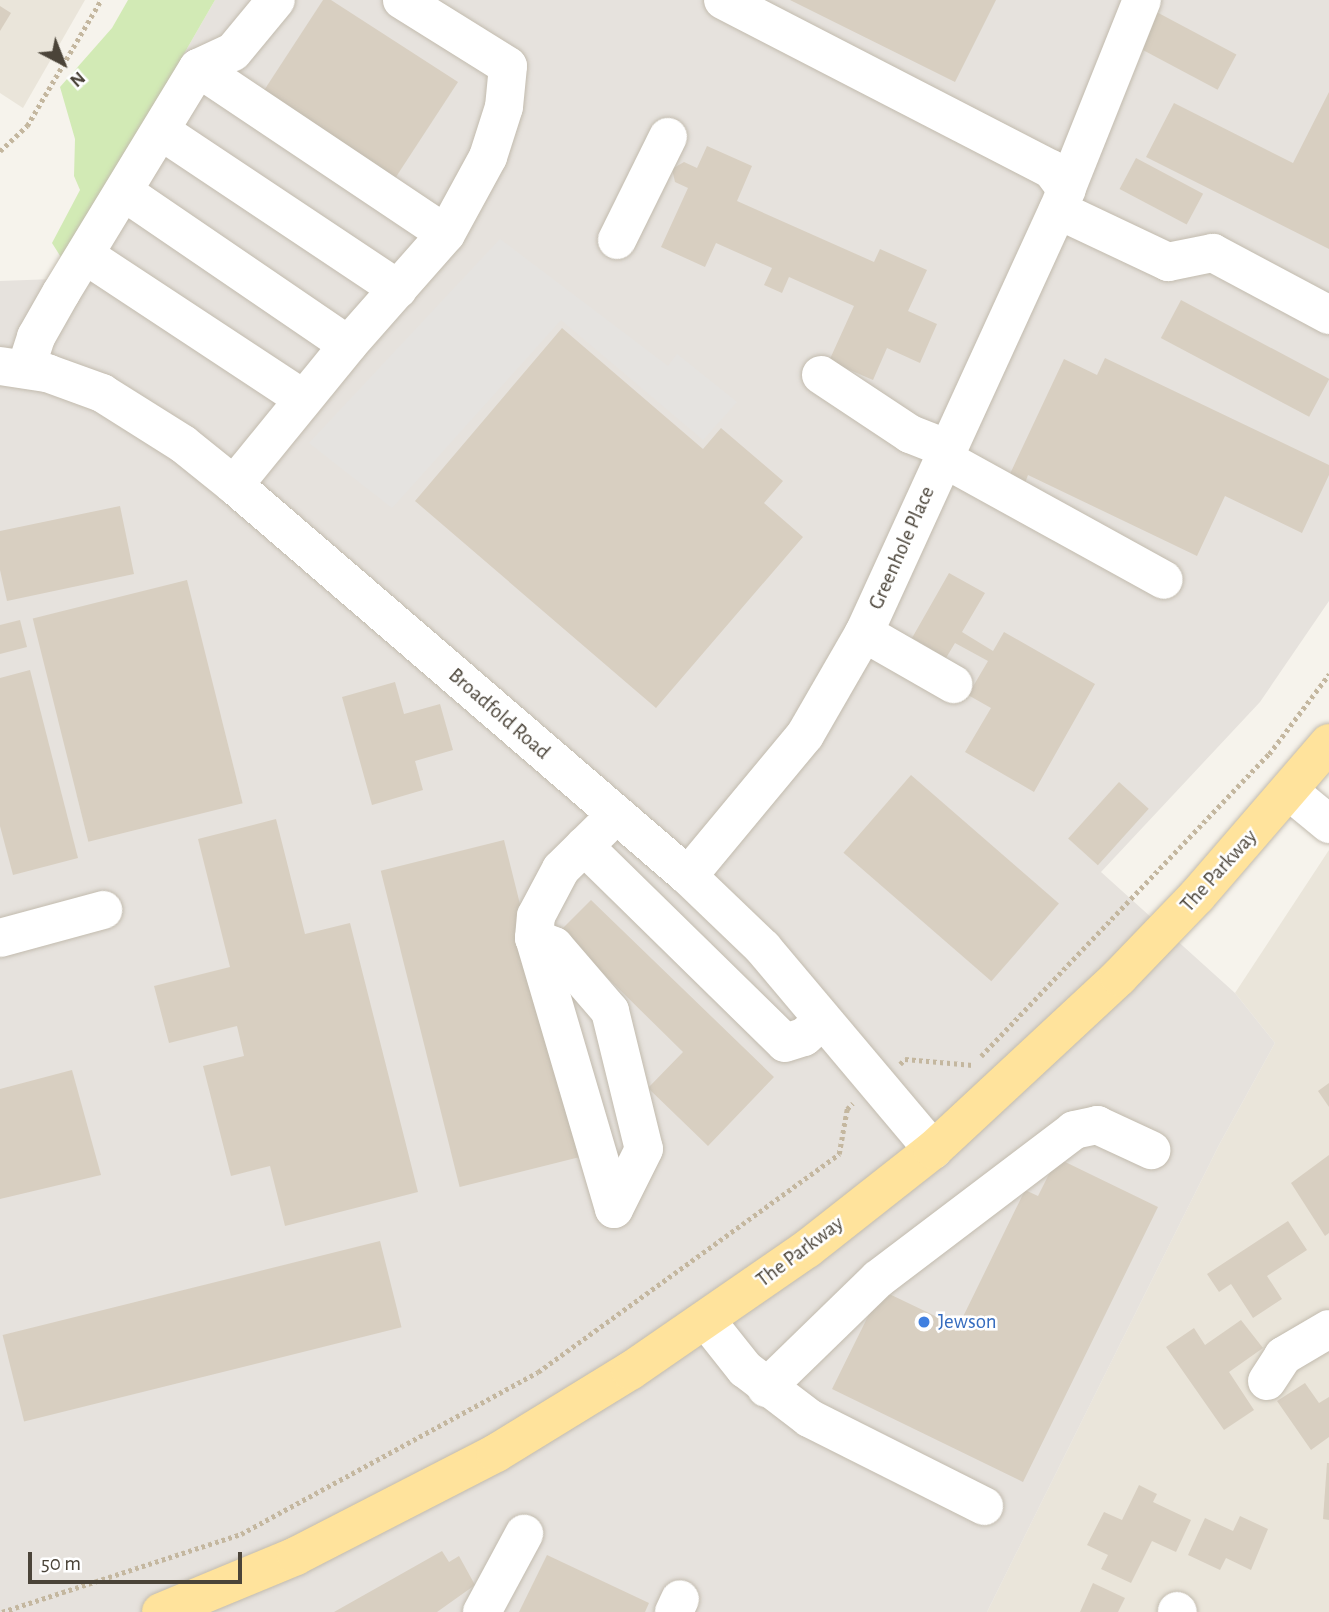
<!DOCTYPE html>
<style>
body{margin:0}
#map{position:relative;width:1329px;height:1612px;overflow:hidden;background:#f6f3ec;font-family:"Alegreya Sans",sans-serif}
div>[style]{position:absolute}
.residential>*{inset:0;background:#eae5da}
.industrial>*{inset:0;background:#e6e2dd}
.green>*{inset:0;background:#d2eab5}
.parking>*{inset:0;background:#e5e3e0}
.building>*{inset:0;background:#d8cfc1;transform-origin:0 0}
.path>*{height:4.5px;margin-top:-2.25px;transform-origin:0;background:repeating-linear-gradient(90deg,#c4b79f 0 3.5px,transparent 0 7px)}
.roads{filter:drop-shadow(0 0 2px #c2bbae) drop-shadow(0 0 2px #c2bbae)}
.minor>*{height:38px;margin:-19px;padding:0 19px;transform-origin:19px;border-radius:19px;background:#fff}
.major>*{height:38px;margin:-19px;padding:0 19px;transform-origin:19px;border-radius:19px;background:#ffe39c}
.dots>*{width:19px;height:19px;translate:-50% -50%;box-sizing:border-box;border:4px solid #fff;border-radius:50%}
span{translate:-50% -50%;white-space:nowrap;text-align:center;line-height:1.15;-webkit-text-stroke:5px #fff;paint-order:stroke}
.street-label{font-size:21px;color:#4b4439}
.shop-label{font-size:21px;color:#366cbe}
.left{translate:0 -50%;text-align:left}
.north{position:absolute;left:28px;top:28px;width:70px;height:70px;-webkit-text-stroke:5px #fff;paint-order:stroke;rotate:138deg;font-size:19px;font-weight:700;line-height:28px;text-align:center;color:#4b4439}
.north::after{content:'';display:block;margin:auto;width:24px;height:32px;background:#4b4439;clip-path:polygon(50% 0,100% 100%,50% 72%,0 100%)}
.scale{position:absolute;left:28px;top:1552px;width:214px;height:32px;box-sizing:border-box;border:4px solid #4b4439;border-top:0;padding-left:9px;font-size:21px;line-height:24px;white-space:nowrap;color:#4b4439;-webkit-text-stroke:5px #fff;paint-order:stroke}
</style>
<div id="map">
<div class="residential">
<i style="clip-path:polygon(0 0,85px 0,23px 108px,0 93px)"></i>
<i style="clip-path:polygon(1329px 850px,1329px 1612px,987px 1612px,1219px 1145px,1275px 1043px,1235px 993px)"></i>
</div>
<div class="industrial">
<i style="clip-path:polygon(215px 0,1329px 0,1329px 601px,1260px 702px,1101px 872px,1235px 993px,1275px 1043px,1219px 1145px,987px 1612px,0 1612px,0 281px,54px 279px)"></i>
</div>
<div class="green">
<i style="clip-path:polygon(128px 0,215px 0,64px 262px,52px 243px,80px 190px,74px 176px,75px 139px,60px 87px,112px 28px)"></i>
</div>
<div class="parking">
<i style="clip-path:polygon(500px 239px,668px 366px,677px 354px,737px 402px,703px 440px,561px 320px,392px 508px,309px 443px)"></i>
</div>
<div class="building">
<i style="clip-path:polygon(323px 0,331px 0,458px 82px,394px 180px,261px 95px)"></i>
<i style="clip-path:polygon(790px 0,996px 0,955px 82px)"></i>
<i style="clip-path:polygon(0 6px,11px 13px,0 31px)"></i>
<i style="left:1149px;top:8px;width:99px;height:40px;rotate:28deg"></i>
<i style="clip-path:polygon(1329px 92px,1329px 249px,1146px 157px,1174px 103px,1293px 163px)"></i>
<i style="clip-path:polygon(707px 146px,752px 166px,737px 201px,874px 262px,880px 249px,927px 270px,908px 311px,937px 324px,920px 363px,887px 348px,873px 380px,829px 361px,854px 306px,789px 277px,782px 293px,764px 285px,772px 268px,716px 243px,705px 267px,661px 247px,688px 188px,675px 182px,672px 169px,684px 162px,697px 168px)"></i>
<i style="left:1136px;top:158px;width:76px;height:35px;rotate:28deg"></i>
<i style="left:1181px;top:300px;width:168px;height:43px;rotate:28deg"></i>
<i style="clip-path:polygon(562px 328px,703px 449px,721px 428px,783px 481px,764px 503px,803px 537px,656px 708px,415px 501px)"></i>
<i style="clip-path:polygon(1105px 358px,1329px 465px,1329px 475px,1302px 533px,1225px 496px,1197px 556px,1028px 475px,1025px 483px,1009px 476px,1064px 359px,1097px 375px)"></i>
<i style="clip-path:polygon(120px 506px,134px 574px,7px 601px,0 570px,0 531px)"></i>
<i style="clip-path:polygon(949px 573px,985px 593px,962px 632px,993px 651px,1004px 632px,1095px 684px,1034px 792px,965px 752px,991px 708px,968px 695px,988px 661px,955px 643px,946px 658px,912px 638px)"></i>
<i style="left:187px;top:580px;width:230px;height:159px;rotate:76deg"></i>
<i style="clip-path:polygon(20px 620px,27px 647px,0 654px,0 625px)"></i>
<i style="clip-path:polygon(30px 670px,78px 858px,13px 875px,0 826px,0 678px)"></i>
<i style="clip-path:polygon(395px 682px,404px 714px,440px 704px,453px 750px,415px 761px,423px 790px,372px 805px,342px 697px)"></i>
<i style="left:911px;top:775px;width:196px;height:103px;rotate:41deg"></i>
<i style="left:1119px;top:782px;width:40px;height:76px;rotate:42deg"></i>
<i style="clip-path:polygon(276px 819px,305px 934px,350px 923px,418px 1192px,285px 1226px,270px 1166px,231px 1176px,203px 1066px,244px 1056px,237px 1026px,169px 1043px,154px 986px,230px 967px,198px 839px)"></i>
<i style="left:504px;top:840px;width:326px;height:127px;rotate:76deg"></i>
<i style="clip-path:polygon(591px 900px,774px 1077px,708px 1146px,648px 1088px,683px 1052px,560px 931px)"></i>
<i style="clip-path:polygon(72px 1070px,101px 1175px,0 1199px,0 1089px)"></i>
<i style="clip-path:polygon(1329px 1083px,1329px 1107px,1318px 1091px)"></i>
<i style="clip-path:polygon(1329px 1155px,1329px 1233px,1325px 1236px,1291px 1183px)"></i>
<i style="clip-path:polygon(1057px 1158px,1158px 1207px,1023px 1482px,832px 1389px,881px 1290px,958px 1327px,1025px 1190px,1038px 1196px)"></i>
<i style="clip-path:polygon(1288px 1221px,1307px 1250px,1267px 1276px,1282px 1299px,1253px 1318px,1231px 1284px,1219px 1292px,1207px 1274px)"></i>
<i style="left:380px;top:1241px;width:89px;height:389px;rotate:76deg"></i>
<i style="clip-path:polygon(1241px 1320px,1263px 1348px,1229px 1372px,1254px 1410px,1224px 1430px,1166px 1347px,1194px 1328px,1205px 1345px)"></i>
<i style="clip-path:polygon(1305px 1383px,1319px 1403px,1329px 1397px,1329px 1437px,1311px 1450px,1277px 1401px)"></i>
<i style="clip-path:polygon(1327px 1463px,1329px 1463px,1329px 1520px,1323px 1519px)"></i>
<i style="clip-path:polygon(1139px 1485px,1157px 1494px,1153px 1502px,1191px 1520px,1176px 1552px,1152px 1541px,1131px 1583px,1101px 1569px,1108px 1555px,1087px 1545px,1104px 1512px,1122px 1520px)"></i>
<i style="clip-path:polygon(1240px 1516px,1268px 1529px,1251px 1570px,1226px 1558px,1220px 1570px,1188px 1555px,1205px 1518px,1233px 1531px)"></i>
<i style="clip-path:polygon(442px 1551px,449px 1562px,459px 1556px,475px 1585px,437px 1612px,334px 1612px)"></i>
<i style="clip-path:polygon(547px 1555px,649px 1603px,645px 1612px,519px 1612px)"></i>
<i style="clip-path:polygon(1093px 1583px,1125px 1598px,1118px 1612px,1080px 1612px)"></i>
</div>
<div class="path">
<i style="left:0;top:151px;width:37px;rotate:-43deg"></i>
<i style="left:27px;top:126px;width:146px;rotate:-59.6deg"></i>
<i style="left:981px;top:1056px;width:417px;rotate:-46.4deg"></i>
<i style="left:1269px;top:754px;width:100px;rotate:-53.1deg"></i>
<i style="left:900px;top:1064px;width:7px;rotate:-45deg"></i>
<i style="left:905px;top:1059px;width:68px;rotate:5deg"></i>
<i style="left:2px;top:1612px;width:251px;rotate:-18.1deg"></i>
<i style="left:241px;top:1534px;width:338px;rotate:-28.6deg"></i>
<i style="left:538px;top:1372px;width:372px;rotate:-35.9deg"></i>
<i style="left:839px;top:1154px;width:46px;rotate:-79.9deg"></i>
<i style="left:847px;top:1109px;width:8px;rotate:-45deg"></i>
</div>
<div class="roads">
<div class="minor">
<i style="left:723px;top:0;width:369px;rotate:27.3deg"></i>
<i style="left:1051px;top:169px;width:26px;rotate:53deg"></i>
<i style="left:198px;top:68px;width:298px;rotate:33.8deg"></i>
<i style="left:161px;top:131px;width:285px;rotate:33.7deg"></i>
<i style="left:124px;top:192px;width:271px;rotate:34.3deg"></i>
<i style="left:1058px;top:210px;width:122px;rotate:25.3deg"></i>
<i style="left:1168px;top:262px;width:46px;rotate:-11.3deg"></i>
<i style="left:1213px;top:253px;width:132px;rotate:28.1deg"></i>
<i style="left:617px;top:240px;width:115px;rotate:-63.7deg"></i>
<i style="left:85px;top:255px;width:261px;rotate:33.4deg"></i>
<i style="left:0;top:366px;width:48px;rotate:8.5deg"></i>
<i style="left:47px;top:373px;width:59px;rotate:20deg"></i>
<i style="left:102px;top:393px;width:96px;rotate:32.2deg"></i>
<i style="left:183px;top:444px;width:65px;rotate:38.8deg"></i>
<i style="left:234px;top:485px;width:599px;rotate:40.74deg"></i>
<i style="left:688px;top:876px;width:104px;rotate:43.8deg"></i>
<i style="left:763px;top:948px;width:264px;rotate:49.9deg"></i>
<i style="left:26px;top:368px;width:33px;rotate:-72deg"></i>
<i style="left:36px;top:337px;width:51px;rotate:-60.4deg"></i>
<i style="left:61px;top:293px;width:263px;rotate:-58.7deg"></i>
<i style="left:198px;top:68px;width:38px;rotate:-25deg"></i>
<i style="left:233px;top:52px;width:67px;rotate:-50.4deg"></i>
<i style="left:821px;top:375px;width:107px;rotate:33.5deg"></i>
<i style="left:910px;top:434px;width:41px;rotate:21.5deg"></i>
<i style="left:943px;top:458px;width:252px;rotate:28.9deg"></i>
<i style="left:234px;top:485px;width:181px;rotate:-50.8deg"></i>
<i style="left:348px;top:345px;width:148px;rotate:-48.6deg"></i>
<i style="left:446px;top:234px;width:88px;rotate:-61.4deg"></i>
<i style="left:488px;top:157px;width:52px;rotate:-72.3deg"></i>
<i style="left:504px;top:107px;width:41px;rotate:-84.4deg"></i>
<i style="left:508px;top:66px;width:125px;rotate:-148.1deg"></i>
<i style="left:864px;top:633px;width:103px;rotate:29.8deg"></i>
<i style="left:1289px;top:791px;width:52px;rotate:39.5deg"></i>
<i style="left:584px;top:846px;width:281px;rotate:44.4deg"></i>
<i style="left:785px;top:1043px;width:20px;rotate:-18deg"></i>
<i style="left:804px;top:1037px;width:25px;rotate:-42deg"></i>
<i style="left:688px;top:876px;width:183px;rotate:-50.3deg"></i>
<i style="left:805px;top:735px;width:118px;rotate:-60deg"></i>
<i style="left:864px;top:633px;width:465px;rotate:-65.4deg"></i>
<i style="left:1058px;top:210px;width:226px;rotate:-68.2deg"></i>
<i style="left:0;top:938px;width:107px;rotate:-15.2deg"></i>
<i style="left:534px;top:938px;width:22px;rotate:22deg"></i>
<i style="left:554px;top:946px;width:86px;rotate:49.3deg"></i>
<i style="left:610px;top:1011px;width:142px;rotate:76.2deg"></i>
<i style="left:644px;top:1149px;width:67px;rotate:116.6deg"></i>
<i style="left:614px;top:1209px;width:283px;rotate:-106.4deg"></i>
<i style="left:534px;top:938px;width:22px;rotate:-85deg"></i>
<i style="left:536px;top:916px;width:53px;rotate:-62deg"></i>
<i style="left:561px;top:869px;width:77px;rotate:-44.5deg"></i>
<i style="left:706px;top:1320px;width:63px;rotate:51.5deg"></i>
<i style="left:745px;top:1369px;width:81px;rotate:37.4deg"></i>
<i style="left:809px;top:1418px;width:196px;rotate:26.7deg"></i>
<i style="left:1267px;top:1381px;width:30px;rotate:-57deg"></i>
<i style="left:1283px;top:1356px;width:53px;rotate:-30.4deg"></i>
<i style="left:766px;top:1388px;width:156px;rotate:-44.2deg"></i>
<i style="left:878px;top:1279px;width:246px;rotate:-37.2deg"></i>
<i style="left:1074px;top:1130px;width:24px;rotate:-12deg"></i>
<i style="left:1097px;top:1125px;width:60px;rotate:24.8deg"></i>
<i style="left:1177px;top:1611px;width:1px;rotate:45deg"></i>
<i style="left:482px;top:1612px;width:89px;rotate:-61.7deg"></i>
<i style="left:674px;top:1612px;width:14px;rotate:-65deg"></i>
</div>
<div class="major">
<i style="left:161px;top:1612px;width:146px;rotate:-22.5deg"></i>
<i style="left:296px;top:1556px;width:225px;rotate:-27.2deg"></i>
<i style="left:496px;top:1453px;width:157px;rotate:-31.5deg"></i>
<i style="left:630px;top:1371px;width:215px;rotate:-34.6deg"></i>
<i style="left:807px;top:1249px;width:160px;rotate:-38.2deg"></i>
<i style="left:933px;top:1150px;width:254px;rotate:-42.9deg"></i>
<i style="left:1119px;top:977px;width:112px;rotate:-46.1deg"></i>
<i style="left:1197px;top:896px;width:202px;rotate:-49.2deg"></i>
</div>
</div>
<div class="dots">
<i style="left:924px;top:1322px;background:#3f7fe0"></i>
</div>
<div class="street-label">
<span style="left:902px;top:548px;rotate:-66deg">Greenhole Place</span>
<span style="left:499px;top:714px;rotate:41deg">Broadfold Road</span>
<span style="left:1219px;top:871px;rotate:-48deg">The Parkway</span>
<span style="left:800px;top:1252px;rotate:-37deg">The Parkway</span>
</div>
<div class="shop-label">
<span class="left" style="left:938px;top:1322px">Jewson</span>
</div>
<div class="north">N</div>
<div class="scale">50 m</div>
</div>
